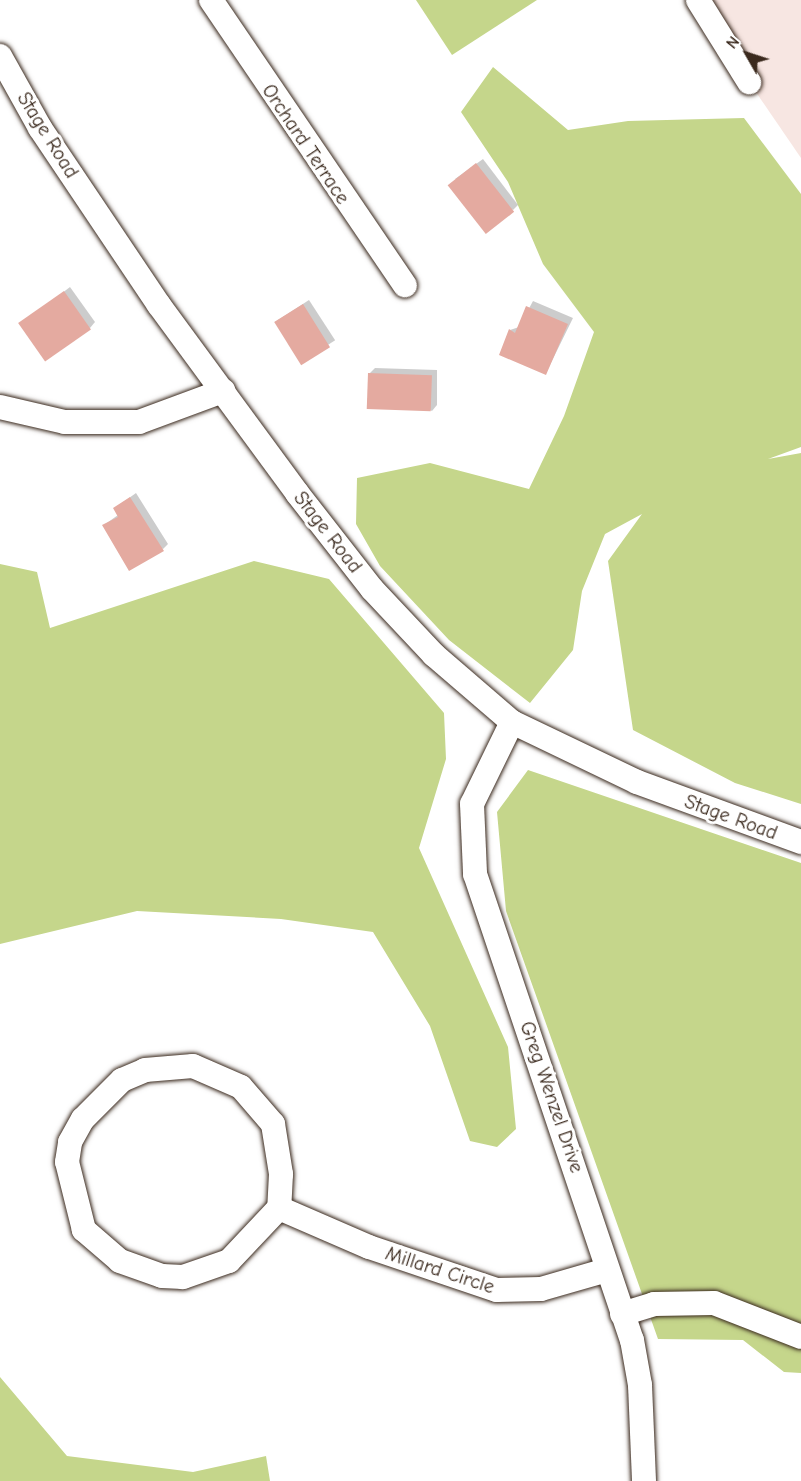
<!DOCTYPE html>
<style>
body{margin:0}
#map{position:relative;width:801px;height:1481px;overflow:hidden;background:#fff;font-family:"Comic Neue",sans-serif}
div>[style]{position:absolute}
.built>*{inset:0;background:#f7e6e2}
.green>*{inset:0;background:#c5d68b}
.shadow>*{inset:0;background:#0003;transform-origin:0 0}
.building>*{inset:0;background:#e4aaa0;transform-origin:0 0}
.roads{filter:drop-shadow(0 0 2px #3b2a1e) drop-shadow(0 0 2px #3b2a1e)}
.minor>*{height:24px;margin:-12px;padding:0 12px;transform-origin:12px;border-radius:12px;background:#fff}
span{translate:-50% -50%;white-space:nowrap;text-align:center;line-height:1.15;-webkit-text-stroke:6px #fff;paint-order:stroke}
.street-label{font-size:20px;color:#3b2a1e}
.north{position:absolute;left:717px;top:24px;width:60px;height:60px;-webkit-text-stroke:4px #fff;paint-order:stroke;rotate:309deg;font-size:16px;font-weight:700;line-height:24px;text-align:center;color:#3b2a1e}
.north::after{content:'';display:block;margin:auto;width:21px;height:27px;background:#3b2a1e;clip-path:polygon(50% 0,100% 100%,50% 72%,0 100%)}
</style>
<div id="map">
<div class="built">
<i style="clip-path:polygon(699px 0,801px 0,801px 158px,749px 82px)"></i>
</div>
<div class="green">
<i style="clip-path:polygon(416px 0,537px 0,452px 55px)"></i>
<i style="clip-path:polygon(493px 67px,568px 130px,628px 121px,744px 118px,801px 194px,801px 447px,768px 459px,801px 453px,801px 804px,735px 783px,633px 730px,608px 561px,642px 514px,605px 534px,582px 591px,573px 650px,530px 703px,449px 640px,380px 566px,356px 524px,357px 478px,430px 463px,529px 489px,564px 416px,594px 332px,543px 264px,508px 182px,461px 112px)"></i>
<i style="clip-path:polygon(254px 561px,329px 579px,444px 713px,446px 759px,419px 848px,508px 1047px,516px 1129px,497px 1147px,470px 1141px,430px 1026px,373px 932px,281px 919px,137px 911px,0 944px,0 564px,37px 572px,50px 628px)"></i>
<i style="clip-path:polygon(528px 770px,801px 863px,801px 1373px,784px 1372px,743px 1340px,658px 1339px,506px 911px,497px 812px)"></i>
<i style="clip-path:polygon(0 1377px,67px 1456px,193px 1472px,266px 1456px,270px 1481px,0 1481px)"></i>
</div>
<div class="shadow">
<i style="clip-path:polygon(483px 159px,518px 205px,513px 210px,455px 179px)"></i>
<i style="clip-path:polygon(70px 287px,95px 322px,90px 328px,27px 320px)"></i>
<i style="left:309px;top:300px;width:48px;height:40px;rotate:57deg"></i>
<i style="clip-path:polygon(533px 301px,573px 318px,546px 373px,510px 330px,519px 327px)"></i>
<i style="clip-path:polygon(375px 368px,437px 370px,437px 405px,432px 411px,369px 374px)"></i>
<i style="clip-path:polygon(136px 493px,168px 544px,163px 549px,104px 525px,118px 515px,115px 508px)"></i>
</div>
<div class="building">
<i style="left:476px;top:163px;width:62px;height:36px;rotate:52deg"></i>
<i style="left:64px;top:291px;width:47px;height:56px;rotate:55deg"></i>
<i style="left:303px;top:304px;width:51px;height:34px;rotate:58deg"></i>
<i style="clip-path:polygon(526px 306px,568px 324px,546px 375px,499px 355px,509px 329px,515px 333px)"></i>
<i style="left:368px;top:373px;width:64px;height:36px;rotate:2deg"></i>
<i style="clip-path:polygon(130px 497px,164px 551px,129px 571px,102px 525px,118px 517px,113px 508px)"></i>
</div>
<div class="roads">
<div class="minor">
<i style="left:211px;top:0;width:345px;rotate:55.8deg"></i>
<i style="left:698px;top:0;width:97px;rotate:58.1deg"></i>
<i style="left:0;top:56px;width:82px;rotate:60.9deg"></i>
<i style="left:40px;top:128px;width:213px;rotate:56.1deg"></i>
<i style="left:159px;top:305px;width:233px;rotate:53.7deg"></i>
<i style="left:297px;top:493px;width:122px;rotate:52deg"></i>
<i style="left:372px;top:589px;width:91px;rotate:46.8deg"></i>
<i style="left:434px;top:655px;width:103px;rotate:40.7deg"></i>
<i style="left:512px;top:722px;width:139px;rotate:25.6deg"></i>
<i style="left:637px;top:782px;width:175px;rotate:20.1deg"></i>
<i style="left:0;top:407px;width:67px;rotate:13deg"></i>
<i style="left:65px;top:422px;width:74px"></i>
<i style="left:139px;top:422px;width:90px;rotate:-20.3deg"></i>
<i style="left:512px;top:722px;width:91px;rotate:116deg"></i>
<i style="left:472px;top:804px;width:70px;rotate:87.5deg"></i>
<i style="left:475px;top:874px;width:492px;rotate:71.4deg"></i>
<i style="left:632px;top:1340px;width:46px;rotate:79.9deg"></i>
<i style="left:640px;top:1385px;width:96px;rotate:87.6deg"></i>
<i style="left:193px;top:1066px;width:52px;rotate:23.6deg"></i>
<i style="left:241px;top:1087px;width:49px;rotate:49.1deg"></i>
<i style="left:273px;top:1124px;width:51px;rotate:80.9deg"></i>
<i style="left:281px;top:1174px;width:34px;rotate:93deg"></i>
<i style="left:279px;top:1208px;width:73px;rotate:133.3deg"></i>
<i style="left:229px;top:1261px;width:49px;rotate:160.8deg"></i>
<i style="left:183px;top:1277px;width:21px;rotate:-177deg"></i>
<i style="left:162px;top:1276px;width:45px;rotate:-160.3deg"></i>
<i style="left:120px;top:1261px;width:48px;rotate:-139.3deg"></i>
<i style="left:84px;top:1230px;width:70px;rotate:-104deg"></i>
<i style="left:67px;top:1162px;width:20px;rotate:-81deg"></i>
<i style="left:70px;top:1142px;width:26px;rotate:-61deg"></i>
<i style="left:83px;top:1119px;width:55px;rotate:-45deg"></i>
<i style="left:122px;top:1080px;width:25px;rotate:-23deg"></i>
<i style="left:145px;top:1070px;width:48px;rotate:-4.8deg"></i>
<i style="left:279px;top:1208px;width:98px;rotate:23.4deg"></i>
<i style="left:369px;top:1247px;width:135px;rotate:18.6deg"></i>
<i style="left:497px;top:1290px;width:44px;rotate:-1.3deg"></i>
<i style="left:541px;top:1289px;width:69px;rotate:-16.1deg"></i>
<i style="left:622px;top:1314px;width:34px;rotate:-17deg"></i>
<i style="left:654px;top:1304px;width:60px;rotate:-1deg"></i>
<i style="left:714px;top:1303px;width:93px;rotate:21.3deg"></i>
</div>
</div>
<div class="street-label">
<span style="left:48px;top:135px;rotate:58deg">Stage Road</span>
<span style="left:306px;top:144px;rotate:56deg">Orchard Terrace</span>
<span style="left:328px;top:532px;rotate:52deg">Stage Road</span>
<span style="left:731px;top:817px;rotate:20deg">Stage Road</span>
<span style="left:552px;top:1097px;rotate:71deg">Greg Wenzel Drive</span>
<span style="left:440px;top:1270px;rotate:18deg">Millard Circle</span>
</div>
<div class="north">N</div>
</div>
